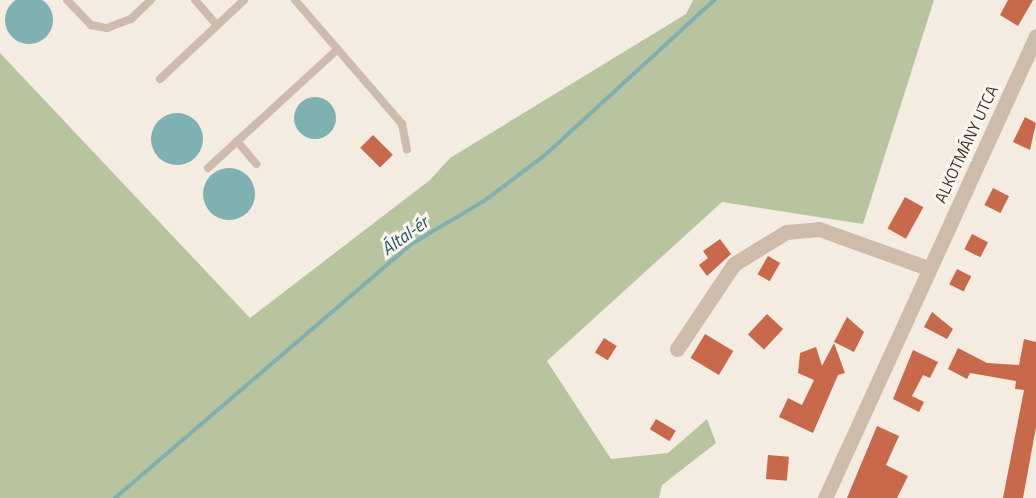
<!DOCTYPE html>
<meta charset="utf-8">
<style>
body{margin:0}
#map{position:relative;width:1036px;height:498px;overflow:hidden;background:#f4ebe1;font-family:"Titillium Web",sans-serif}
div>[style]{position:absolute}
.green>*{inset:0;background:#b8c4a0}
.water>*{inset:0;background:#7fb0b2}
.round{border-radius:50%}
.stream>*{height:4px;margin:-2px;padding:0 2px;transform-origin:2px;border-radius:2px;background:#7fb0b2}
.building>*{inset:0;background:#c8694b;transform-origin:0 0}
.lane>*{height:8px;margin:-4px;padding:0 4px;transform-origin:4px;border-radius:4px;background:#cdbbac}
.street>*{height:15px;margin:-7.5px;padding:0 7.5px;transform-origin:7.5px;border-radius:7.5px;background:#cdbbac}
span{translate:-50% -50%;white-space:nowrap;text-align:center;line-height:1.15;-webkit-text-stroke:6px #fbf5ee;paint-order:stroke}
.street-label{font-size:16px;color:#3b302b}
.water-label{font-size:18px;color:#1f5a5e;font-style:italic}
</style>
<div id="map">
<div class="green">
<i style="clip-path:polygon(693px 0,934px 0,863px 224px,722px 202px,547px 361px,611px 459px,668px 453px,707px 419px,716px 443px,662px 485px,659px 498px,0 498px,0 53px,250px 318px,430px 180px,450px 158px,686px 14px)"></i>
</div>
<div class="water">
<i class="round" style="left:5px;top:-4px;width:48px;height:48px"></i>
<i class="round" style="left:294px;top:97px;width:42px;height:42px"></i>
<i class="round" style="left:151px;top:113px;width:52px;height:52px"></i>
<i class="round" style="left:203px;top:168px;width:52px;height:52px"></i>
</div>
<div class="stream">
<i style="left:115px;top:498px;width:392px;rotate:-40.6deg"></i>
<i style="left:413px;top:243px;width:82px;rotate:-30.6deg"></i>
<i style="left:484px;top:201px;width:75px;rotate:-36.9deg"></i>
<i style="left:544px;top:156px;width:231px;rotate:-42.5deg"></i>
</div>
<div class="building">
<i style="clip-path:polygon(1008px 0,1033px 0,1018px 26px,1000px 15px)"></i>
<i style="clip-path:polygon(1025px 117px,1036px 123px,1030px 150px,1013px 142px)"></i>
<i style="left:373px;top:135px;width:28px;height:18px;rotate:45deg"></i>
<i style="left:993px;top:188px;width:18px;height:19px;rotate:27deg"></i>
<i style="left:905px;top:197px;width:21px;height:36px;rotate:29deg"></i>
<i style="left:972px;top:234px;width:18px;height:17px;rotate:27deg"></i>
<i style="clip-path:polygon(720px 239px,731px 254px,707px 276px,699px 265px,708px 258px,703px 251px)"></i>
<i style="left:768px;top:256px;width:14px;height:21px;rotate:30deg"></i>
<i style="left:957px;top:269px;width:16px;height:17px;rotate:27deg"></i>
<i style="clip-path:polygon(932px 312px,953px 329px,947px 339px,924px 327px)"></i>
<i style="left:767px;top:314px;width:22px;height:28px;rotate:43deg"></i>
<i style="clip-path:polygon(847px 317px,864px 332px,854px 352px,834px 342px)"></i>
<i style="left:705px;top:334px;width:33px;height:28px;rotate:31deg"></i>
<i style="left:604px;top:338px;width:15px;height:17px;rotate:32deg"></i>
<i style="clip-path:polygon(1024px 339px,1036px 342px,1036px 427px,1023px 498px,1003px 498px,1024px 390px,1015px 389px,1016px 381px,970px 373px,967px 379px,948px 369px,958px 348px,987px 363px,1019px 365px)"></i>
<i style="clip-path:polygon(834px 343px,845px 373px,838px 375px,813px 433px,779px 417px,788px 398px,802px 405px,814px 380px,798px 373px,800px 353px,816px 347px,822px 366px)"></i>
<i style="clip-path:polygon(913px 350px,938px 362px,930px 378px,923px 375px,912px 396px,924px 402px,919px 412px,893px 399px)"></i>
<i style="left:656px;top:419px;width:23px;height:12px;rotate:31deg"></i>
<i style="clip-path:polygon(877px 426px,899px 436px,886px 465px,908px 476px,897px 498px,847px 498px)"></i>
<i style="left:768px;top:455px;width:21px;height:24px;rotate:5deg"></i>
</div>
<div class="lane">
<i style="left:67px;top:0;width:35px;rotate:46deg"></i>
<i style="left:91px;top:25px;width:16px;rotate:11deg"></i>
<i style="left:107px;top:28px;width:26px;rotate:-21deg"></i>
<i style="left:131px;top:19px;width:28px;rotate:-44deg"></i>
<i style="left:195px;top:0;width:33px;rotate:49deg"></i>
<i style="left:295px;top:0;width:164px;rotate:49.2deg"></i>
<i style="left:402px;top:124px;width:26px;rotate:79deg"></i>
<i style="left:160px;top:79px;width:115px;rotate:-43.2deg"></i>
<i style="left:237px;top:141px;width:30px;rotate:50deg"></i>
<i style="left:208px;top:168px;width:176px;rotate:-42.5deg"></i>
</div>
<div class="street">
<i style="left:677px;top:349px;width:102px;rotate:-56.2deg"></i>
<i style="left:734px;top:264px;width:61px;rotate:-31.6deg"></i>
<i style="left:786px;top:232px;width:33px;rotate:-5deg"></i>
<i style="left:819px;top:229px;width:116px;rotate:19.7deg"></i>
<i style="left:825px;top:498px;width:508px;rotate:-65.45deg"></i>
</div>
<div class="street-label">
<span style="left:966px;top:144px;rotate:-65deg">ALKOTMÁNY UTCA</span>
</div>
<div class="water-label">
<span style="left:405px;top:236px;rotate:-36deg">Által-ér</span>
</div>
</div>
